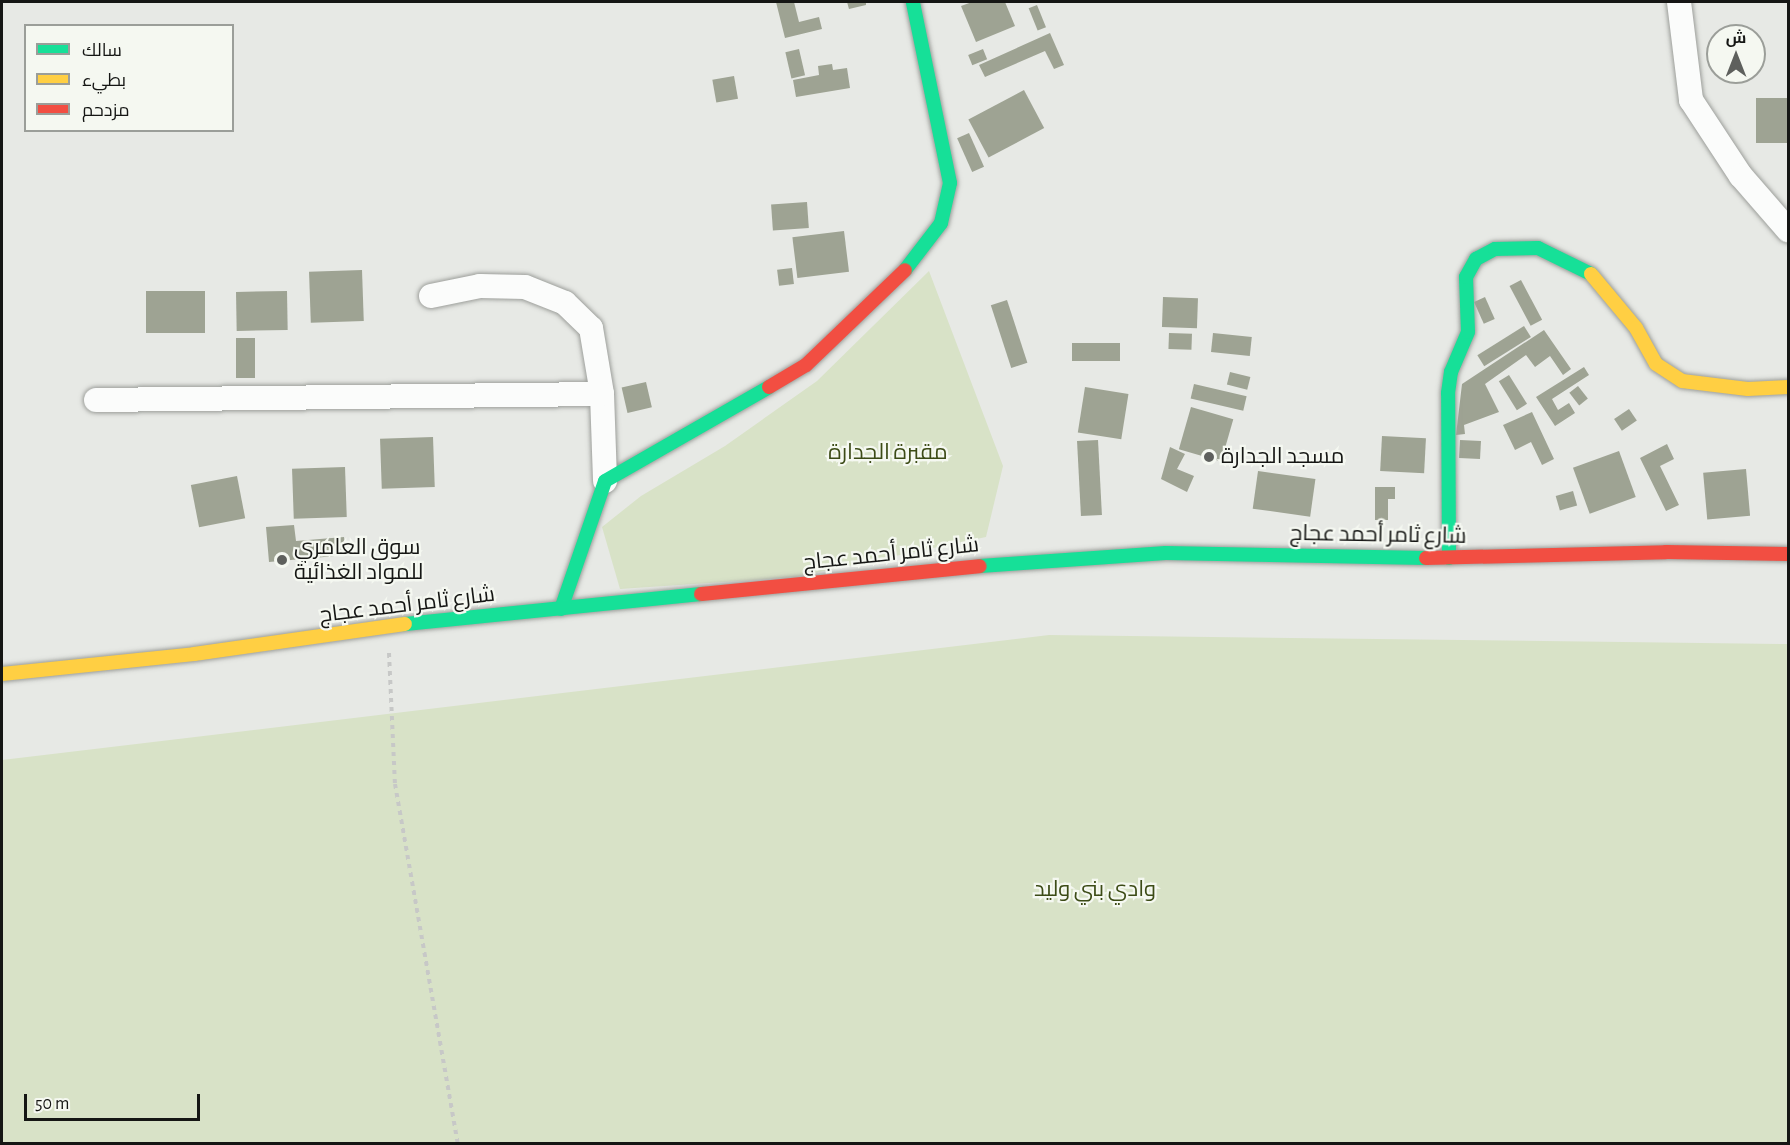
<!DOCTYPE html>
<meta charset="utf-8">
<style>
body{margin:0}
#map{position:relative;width:1790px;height:1145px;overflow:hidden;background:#e7e9e5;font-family:"Alegreya Sans",Cairo,sans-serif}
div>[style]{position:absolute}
.green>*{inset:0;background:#d8e2c7}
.building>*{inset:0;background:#9ea393;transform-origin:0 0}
.path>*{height:4px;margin-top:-2px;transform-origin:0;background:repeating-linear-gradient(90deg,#c7c8c7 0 4.5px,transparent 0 9px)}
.roads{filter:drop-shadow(0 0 2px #9d9f9b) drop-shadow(0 0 2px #9d9f9b)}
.street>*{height:24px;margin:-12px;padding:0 12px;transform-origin:12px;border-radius:12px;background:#fbfcfb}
.fast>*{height:14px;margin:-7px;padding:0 7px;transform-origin:7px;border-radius:7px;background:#16e098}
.slow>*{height:14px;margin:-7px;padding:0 7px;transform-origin:7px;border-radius:7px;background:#ffcf43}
.jam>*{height:14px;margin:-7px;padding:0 7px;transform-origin:7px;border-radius:7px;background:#f24e42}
.dots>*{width:16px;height:16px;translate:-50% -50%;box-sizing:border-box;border:3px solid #f5f8f1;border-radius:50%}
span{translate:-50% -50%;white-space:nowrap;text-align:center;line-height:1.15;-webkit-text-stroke:4.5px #f5f8f1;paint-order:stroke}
.park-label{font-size:22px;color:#3c4b16}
.poi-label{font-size:22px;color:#151614}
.left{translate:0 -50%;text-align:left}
.street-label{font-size:22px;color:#151614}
.frame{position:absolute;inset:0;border:3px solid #151614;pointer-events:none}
.legend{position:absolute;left:24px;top:24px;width:210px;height:108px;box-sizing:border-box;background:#f5f8f1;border:2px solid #9b9e99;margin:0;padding:8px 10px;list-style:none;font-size:18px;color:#151614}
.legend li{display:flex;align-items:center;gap:12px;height:30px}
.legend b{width:30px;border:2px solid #9b9e99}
.north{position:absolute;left:1706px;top:24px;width:60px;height:60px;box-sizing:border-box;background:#f5f8f1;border:2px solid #9b9e99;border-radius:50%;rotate:0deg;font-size:16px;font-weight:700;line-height:24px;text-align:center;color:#151614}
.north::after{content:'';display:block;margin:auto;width:21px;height:27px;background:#5e605d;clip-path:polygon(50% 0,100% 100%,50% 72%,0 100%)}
.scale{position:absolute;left:24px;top:1094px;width:176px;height:27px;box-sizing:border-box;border:3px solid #151614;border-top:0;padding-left:8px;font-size:18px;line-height:21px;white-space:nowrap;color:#151614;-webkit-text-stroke:4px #f5f8f1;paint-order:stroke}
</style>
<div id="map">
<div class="green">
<i style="clip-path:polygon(929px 271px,1003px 466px,986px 537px,795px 577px,620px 589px,602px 527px,641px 496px,725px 446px,817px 381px)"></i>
<i style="clip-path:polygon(1049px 635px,1788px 644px,1788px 1143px,2px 1143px,2px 760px)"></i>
</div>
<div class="building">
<i style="clip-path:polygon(776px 2px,794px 2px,799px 22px,819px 17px,822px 29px,785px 38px)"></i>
<i style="clip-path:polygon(847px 2px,866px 2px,866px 5px,849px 9px)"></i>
<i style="clip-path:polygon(972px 2px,1005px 2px,1015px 26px,976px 42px,961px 6px)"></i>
<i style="left:1037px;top:5px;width:24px;height:9px;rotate:68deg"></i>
<i style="clip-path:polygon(1050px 33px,1064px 65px,1054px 69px,1045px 51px,985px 77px,979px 65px)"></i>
<i style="left:799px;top:49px;width:27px;height:14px;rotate:77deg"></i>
<i style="left:983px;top:49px;width:11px;height:16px;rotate:68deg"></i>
<i style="clip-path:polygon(832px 64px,833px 70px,847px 68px,850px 88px,796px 97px,793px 80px,819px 75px,818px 66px)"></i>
<i style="left:734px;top:76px;width:23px;height:22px;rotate:80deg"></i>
<i style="left:1024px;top:90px;width:43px;height:63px;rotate:62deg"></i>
<i style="left:1788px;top:98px;width:45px;height:32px;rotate:90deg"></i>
<i style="left:969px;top:133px;width:37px;height:13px;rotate:66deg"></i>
<i style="left:807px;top:202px;width:26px;height:36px;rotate:86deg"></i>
<i style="left:844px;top:231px;width:41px;height:52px;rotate:83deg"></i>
<i style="left:792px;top:268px;width:16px;height:15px;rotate:83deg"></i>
<i style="left:362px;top:270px;width:51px;height:53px;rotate:88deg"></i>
<i style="left:1521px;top:280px;width:45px;height:13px;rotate:62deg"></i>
<i style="left:146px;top:291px;width:59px;height:42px"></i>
<i style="left:287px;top:291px;width:39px;height:51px;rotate:89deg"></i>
<i style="left:1163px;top:297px;width:35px;height:30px;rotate:2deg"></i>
<i style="left:1485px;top:297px;width:24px;height:12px;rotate:66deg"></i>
<i style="left:1007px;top:300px;width:66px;height:17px;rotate:72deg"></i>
<i style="left:1524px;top:326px;width:13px;height:55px;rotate:58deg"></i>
<i style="clip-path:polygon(1544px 330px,1571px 369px,1563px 375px,1550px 356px,1535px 367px,1526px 355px,1485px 384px,1499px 412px,1464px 425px,1465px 434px,1456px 435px,1462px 384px)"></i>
<i style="left:1169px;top:333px;width:23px;height:16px;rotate:2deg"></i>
<i style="left:1213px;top:333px;width:39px;height:19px;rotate:6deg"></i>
<i style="left:236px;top:338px;width:19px;height:40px"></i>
<i style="left:1072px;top:343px;width:48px;height:18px"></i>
<i style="clip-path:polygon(1584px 367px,1589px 375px,1552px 399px,1558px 410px,1569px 403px,1575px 413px,1555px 426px,1536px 397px)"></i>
<i style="left:1230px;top:372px;width:21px;height:13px;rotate:14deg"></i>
<i style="left:1509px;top:375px;width:34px;height:12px;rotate:58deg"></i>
<i style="left:646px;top:382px;width:26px;height:25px;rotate:77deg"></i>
<i style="left:1194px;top:384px;width:54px;height:15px;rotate:13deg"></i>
<i style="left:1578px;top:386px;width:16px;height:11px;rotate:52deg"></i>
<i style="left:1085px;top:387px;width:44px;height:46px;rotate:9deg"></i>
<i style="left:1191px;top:407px;width:44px;height:44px;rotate:16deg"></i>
<i style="left:1629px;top:409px;width:14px;height:18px;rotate:56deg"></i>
<i style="clip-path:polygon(1532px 412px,1554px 459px,1542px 465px,1531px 442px,1515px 450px,1503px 425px)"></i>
<i style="left:1382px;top:436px;width:44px;height:35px;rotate:3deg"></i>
<i style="left:433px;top:437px;width:50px;height:53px;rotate:88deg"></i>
<i style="left:1098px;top:440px;width:75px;height:21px;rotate:87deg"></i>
<i style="left:1460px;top:440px;width:21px;height:18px;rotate:3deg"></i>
<i style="clip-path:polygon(1667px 444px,1674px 459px,1660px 466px,1679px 505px,1666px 511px,1640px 458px)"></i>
<i style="clip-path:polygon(1170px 447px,1185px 454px,1177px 469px,1194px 476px,1187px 492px,1161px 479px)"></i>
<i style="left:1619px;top:451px;width:49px;height:49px;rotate:70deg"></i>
<i style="left:345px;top:467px;width:50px;height:53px;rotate:88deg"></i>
<i style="left:1746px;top:469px;width:47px;height:43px;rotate:85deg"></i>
<i style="left:1258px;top:471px;width:58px;height:38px;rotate:8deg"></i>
<i style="left:237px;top:476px;width:43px;height:47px;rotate:79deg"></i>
<i style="clip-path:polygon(1375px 487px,1395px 487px,1395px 499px,1388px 499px,1388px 520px,1375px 520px)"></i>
<i style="left:1573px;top:491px;width:15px;height:18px;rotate:74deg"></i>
<i style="clip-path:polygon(294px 525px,296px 541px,344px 537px,346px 555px,269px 562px,266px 527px)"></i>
</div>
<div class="path">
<i style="left:389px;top:653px;width:131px;rotate:87.4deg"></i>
<i style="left:395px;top:784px;width:365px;rotate:80.1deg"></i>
</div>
<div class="roads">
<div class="street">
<i style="left:1679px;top:2px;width:99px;rotate:83deg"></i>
<i style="left:1691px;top:100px;width:91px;rotate:56.7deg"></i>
<i style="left:1741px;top:176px;width:72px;rotate:49deg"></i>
<i style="left:431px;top:296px;width:50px;rotate:-11.5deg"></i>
<i style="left:480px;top:286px;width:45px;rotate:1.3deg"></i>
<i style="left:525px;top:287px;width:43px;rotate:21.8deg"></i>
<i style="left:565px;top:303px;width:36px;rotate:44deg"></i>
<i style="left:591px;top:328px;width:67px;rotate:80.5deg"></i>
<i style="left:602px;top:394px;width:87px;rotate:88deg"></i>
<i style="left:96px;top:400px;width:506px;rotate:-0.68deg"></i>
</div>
<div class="fast">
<i style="left:905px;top:270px;width:59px;rotate:-52.5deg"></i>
<i style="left:941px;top:223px;width:41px;rotate:-77.3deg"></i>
<i style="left:950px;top:183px;width:185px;rotate:-101.6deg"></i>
<i style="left:1449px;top:558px;width:165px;rotate:-90.3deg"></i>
<i style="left:1448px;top:393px;width:21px;rotate:-82deg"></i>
<i style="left:1451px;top:372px;width:43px;rotate:-67deg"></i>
<i style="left:1468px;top:332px;width:55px;rotate:-92.1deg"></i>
<i style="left:1466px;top:277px;width:21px;rotate:-61deg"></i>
<i style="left:1476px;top:259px;width:21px;rotate:-28deg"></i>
<i style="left:1495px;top:249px;width:43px;rotate:-1.3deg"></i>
<i style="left:1538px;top:248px;width:59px;rotate:26.1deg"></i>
<i style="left:980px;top:566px;width:186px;rotate:-4deg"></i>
<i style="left:1166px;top:553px;width:260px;rotate:1.1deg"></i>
<i style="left:561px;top:609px;width:135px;rotate:-71deg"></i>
<i style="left:605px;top:481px;width:189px;rotate:-29.8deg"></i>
<i style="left:405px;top:624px;width:298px;rotate:-5.8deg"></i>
</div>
<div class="slow">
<i style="left:1591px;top:274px;width:70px;rotate:50.2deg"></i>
<i style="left:1636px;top:328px;width:41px;rotate:60.9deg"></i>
<i style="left:1656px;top:364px;width:31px;rotate:33deg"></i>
<i style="left:1682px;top:381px;width:66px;rotate:6.9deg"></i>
<i style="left:1748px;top:389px;width:40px;rotate:-2.9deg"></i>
<i style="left:2px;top:674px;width:193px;rotate:-5.9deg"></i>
<i style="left:194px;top:654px;width:213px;rotate:-8.1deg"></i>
</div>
<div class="jam">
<i style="left:769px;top:387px;width:43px;rotate:-30.7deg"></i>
<i style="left:806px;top:365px;width:137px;rotate:-43.8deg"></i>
<i style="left:1426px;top:558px;width:240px;rotate:-1.4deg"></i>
<i style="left:1666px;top:552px;width:122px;rotate:0.9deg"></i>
<i style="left:701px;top:594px;width:280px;rotate:-5.7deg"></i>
</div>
</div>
<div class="dots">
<i style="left:1209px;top:457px;background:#5e605d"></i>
<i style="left:282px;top:560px;background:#5e605d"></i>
</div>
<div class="park-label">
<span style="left:888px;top:453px">مقبرة الجدارة</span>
<span style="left:1095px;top:890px">وادي بني وليد</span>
</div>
<div class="poi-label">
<span class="left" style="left:1221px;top:457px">مسجد الجدارة</span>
<span class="left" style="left:294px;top:560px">سوق العامري<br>للمواد الغذائية</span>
</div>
<div class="street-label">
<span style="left:1378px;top:535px;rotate:1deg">شارع ثامر أحمد عجاج</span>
<span style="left:891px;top:554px;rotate:-6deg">شارع ثامر أحمد عجاج</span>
<span style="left:407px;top:605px;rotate:-7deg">شارع ثامر أحمد عجاج</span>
</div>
<div class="frame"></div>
<ul class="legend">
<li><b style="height:8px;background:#16e098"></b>سالك</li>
<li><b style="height:8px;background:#ffcf43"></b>بطيء</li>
<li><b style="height:8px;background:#f24e42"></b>مزدحم</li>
</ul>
<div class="north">ش</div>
<div class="scale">50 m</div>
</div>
